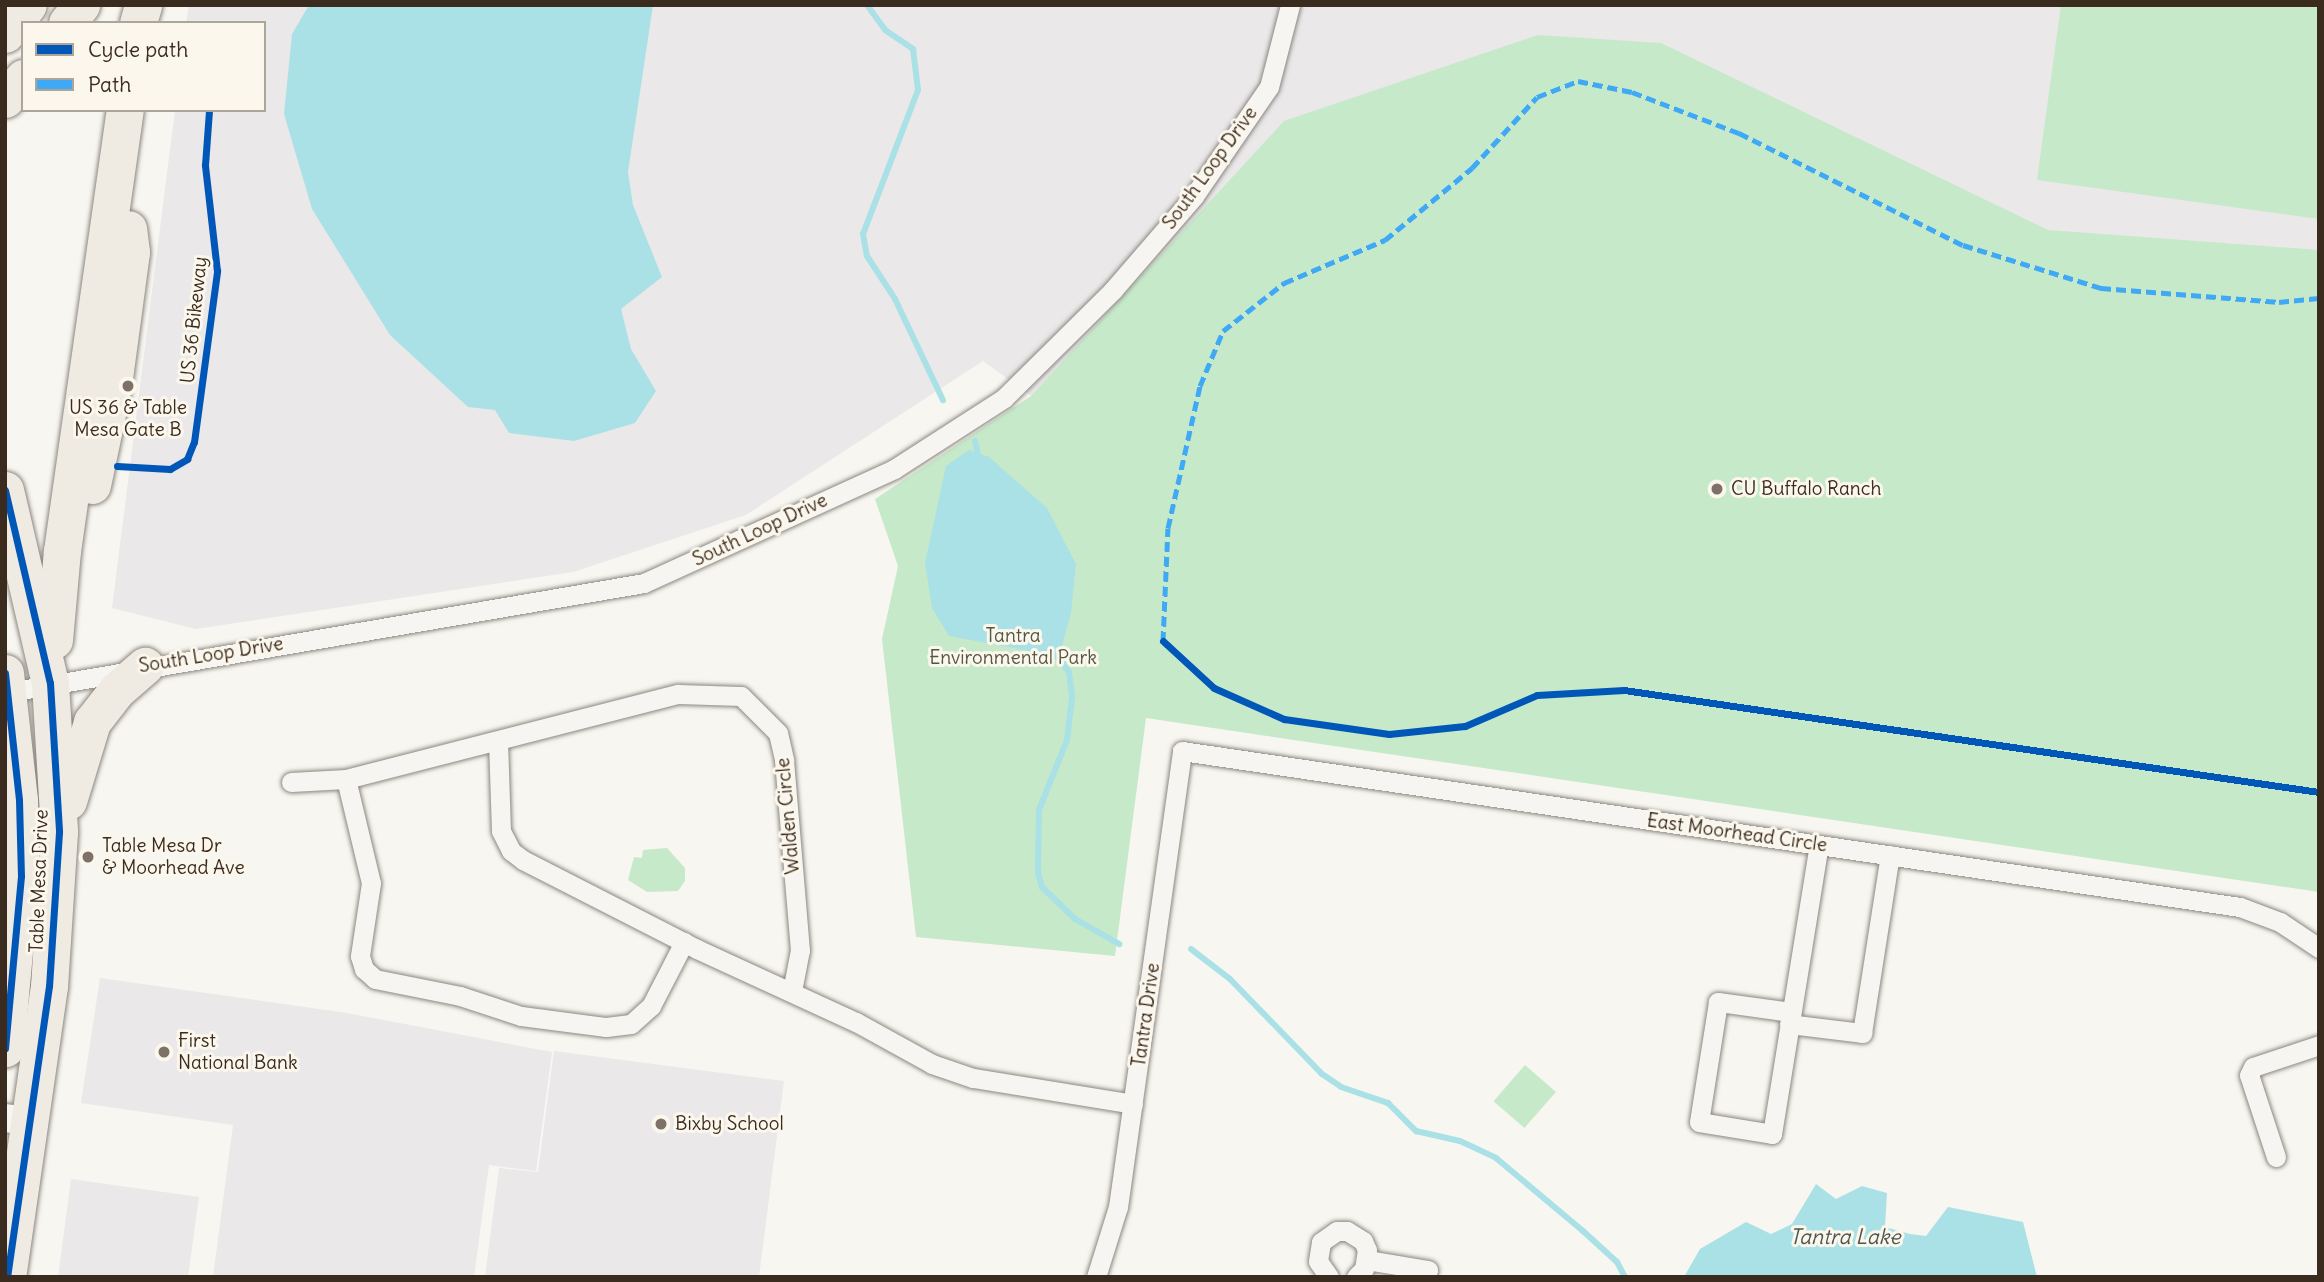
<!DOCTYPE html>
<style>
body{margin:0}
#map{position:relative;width:2324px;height:1282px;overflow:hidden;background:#f8f6f0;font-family:Delius,sans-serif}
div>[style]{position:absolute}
.built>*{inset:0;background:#eae8e9}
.green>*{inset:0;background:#c6e9c9;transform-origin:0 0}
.water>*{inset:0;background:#aae1e6}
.stream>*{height:6px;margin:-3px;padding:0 3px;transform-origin:3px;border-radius:3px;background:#aae1e6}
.roads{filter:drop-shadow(0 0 2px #8b8781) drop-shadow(0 0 2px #8b8781)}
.street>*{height:19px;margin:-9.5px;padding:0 9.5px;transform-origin:9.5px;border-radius:9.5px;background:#f6f5f1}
.secondary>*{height:28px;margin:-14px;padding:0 14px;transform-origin:14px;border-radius:14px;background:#f6f5f1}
.highway>*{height:37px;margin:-18.5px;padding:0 18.5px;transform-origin:18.5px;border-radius:18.5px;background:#efeae2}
.quiet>*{height:5px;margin-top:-2.5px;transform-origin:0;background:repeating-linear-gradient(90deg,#3fa9f5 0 10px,transparent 0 15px)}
.cycleway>*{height:7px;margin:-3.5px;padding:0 3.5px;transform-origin:3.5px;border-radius:3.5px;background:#0057b8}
.dots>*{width:19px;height:19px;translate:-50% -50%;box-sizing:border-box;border:4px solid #fbf7ec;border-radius:50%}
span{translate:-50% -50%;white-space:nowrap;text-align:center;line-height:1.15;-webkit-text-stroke:6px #fbf7ec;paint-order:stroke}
.street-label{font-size:19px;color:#3b2a1e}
.poi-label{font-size:19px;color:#3b2a1e}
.left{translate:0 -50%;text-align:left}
.park-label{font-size:19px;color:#545741}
.water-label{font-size:21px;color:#4e564f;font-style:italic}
.frame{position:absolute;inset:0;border:7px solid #3b2a1e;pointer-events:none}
.legend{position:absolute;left:21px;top:21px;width:245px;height:91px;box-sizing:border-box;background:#fbf7ec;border:2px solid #aea59a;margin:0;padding:9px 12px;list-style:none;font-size:21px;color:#3b2a1e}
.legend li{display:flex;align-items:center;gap:14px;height:35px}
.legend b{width:35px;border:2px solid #aea59a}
</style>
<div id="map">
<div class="built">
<i style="clip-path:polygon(189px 5px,2319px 5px,2319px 892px,1093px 440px,983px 361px,746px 515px,573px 572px,196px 629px,112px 608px,175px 110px,264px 110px,264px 23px,186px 23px)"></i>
<i style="clip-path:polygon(100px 978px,347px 1013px,552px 1052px,536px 1171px,489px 1165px,474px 1277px,213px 1277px,233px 1125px,81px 1103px)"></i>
<i style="clip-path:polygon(554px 1051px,784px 1081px,759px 1277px,485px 1277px,499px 1168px,538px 1172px)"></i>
<i style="clip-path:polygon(71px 1179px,199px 1197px,188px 1277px,58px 1277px)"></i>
</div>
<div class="green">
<i style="clip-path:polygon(2061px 5px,2319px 5px,2319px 219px,2037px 180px)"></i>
<i style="clip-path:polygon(1538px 35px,1661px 43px,2048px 230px,2319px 250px,2319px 892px,1146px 718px,1115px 956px,916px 937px,882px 639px,898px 566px,875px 499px,1031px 396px,1284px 121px)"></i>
<i style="clip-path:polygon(667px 848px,685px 868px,685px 881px,678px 891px,647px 892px,628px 880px,634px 857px,642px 858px,643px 850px)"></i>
<i style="left:1525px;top:1065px;width:41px;height:48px;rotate:41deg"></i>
</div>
<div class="water">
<i style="clip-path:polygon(309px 5px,653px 5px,628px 172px,633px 205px,662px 277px,621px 309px,631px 349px,656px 391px,635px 423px,574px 441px,509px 433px,495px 410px,468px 407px,390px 335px,312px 209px,284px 114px,292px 34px)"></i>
<i style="clip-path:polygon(969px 450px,989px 457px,1047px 508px,1076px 564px,1071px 613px,1062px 646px,1051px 655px,949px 636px,932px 608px,925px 563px,946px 466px)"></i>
<i style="clip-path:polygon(1816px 1184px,1836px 1199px,1862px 1186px,1887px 1193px,1885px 1227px,1910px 1234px,1926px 1236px,1948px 1207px,2023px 1222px,2037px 1277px,1684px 1277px,1700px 1249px,1746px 1222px,1771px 1234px,1792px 1224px)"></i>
</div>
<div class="stream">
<i style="left:867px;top:5px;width:31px;rotate:54deg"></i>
<i style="left:885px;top:30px;width:34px;rotate:34deg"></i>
<i style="left:913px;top:49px;width:41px;rotate:83deg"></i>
<i style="left:918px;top:90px;width:154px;rotate:110.9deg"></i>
<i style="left:863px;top:234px;width:22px;rotate:80deg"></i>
<i style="left:867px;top:256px;width:51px;rotate:56.9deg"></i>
<i style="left:895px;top:299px;width:112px;rotate:64.6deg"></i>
<i style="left:975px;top:441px;width:13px;rotate:77deg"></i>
<i style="left:1054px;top:653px;width:24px;rotate:52deg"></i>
<i style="left:1069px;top:672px;width:26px;rotate:83deg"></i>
<i style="left:1072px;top:698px;width:42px;rotate:96.8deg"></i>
<i style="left:1067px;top:740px;width:75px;rotate:111.8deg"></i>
<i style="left:1039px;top:810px;width:63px;rotate:90.9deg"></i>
<i style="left:1038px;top:873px;width:15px;rotate:74deg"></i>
<i style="left:1042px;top:887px;width:46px;rotate:44.1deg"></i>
<i style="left:1075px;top:919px;width:51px;rotate:29.6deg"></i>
<i style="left:1191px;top:949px;width:49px;rotate:37.6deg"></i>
<i style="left:1230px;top:979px;width:132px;rotate:45.9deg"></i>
<i style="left:1322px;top:1074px;width:23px;rotate:34deg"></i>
<i style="left:1341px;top:1087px;width:50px;rotate:18.8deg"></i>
<i style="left:1388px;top:1103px;width:40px;rotate:45deg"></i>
<i style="left:1416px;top:1131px;width:45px;rotate:12.8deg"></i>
<i style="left:1460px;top:1141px;width:40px;rotate:25deg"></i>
<i style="left:1496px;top:1158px;width:114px;rotate:40deg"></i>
<i style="left:1583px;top:1231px;width:46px;rotate:42.4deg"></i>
<i style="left:1617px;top:1262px;width:17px;rotate:62deg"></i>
</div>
<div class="roads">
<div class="street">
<i style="left:9px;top:692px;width:644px;rotate:-9.74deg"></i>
<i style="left:644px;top:583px;width:275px;rotate:-24.5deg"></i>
<i style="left:894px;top:469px;width:131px;rotate:-32.8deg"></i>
<i style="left:1004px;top:398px;width:153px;rotate:-44.7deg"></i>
<i style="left:1113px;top:290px;width:124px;rotate:-49.2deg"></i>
<i style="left:1194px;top:196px;width:132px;rotate:-55.5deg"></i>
<i style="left:1269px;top:87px;width:85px;rotate:-75.6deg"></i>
<i style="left:498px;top:741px;width:90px;rotate:88.1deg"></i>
<i style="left:501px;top:831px;width:22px;rotate:63deg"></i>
<i style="left:511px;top:851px;width:15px;rotate:37deg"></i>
<i style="left:523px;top:860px;width:195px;rotate:27.1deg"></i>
<i style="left:697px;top:949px;width:175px;rotate:24.7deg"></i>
<i style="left:856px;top:1022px;width:87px;rotate:28.9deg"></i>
<i style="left:932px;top:1064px;width:43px;rotate:18.9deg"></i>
<i style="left:973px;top:1078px;width:162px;rotate:9.2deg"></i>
<i style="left:346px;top:779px;width:107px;rotate:76.5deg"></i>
<i style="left:371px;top:883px;width:74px;rotate:98.6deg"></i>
<i style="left:360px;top:956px;width:14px;rotate:73deg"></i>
<i style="left:364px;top:969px;width:15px;rotate:42deg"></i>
<i style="left:375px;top:979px;width:87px;rotate:11.3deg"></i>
<i style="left:460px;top:996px;width:64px;rotate:18.2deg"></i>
<i style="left:521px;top:1016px;width:86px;rotate:7.4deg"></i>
<i style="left:606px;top:1027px;width:25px;rotate:-7deg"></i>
<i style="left:631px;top:1024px;width:27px;rotate:-42deg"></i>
<i style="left:651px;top:1006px;width:72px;rotate:-62.7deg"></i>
<i style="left:291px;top:782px;width:55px;rotate:-3.1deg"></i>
<i style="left:346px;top:779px;width:343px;rotate:-14.4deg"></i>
<i style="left:678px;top:694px;width:63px;rotate:1.8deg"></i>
<i style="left:741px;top:696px;width:52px;rotate:45deg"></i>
<i style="left:778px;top:733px;width:28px;rotate:77deg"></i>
<i style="left:784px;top:760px;width:191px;rotate:85.2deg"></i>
<i style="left:800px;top:950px;width:42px;rotate:101deg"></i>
<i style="left:1791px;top:1012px;width:74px;rotate:-172.2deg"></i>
<i style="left:1718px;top:1002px;width:121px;rotate:99deg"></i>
<i style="left:1699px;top:1122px;width:74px;rotate:9.3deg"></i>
<i style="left:1772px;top:1134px;width:293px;rotate:-80.8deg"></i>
<i style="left:1789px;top:1024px;width:74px;rotate:7deg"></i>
<i style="left:1862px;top:1033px;width:180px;rotate:-81.1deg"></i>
<i style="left:2276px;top:1157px;width:86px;rotate:-108.2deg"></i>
<i style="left:2249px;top:1075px;width:9px;rotate:-63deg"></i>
<i style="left:2253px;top:1067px;width:70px;rotate:-18.4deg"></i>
<i style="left:1367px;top:1260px;width:62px;rotate:9.3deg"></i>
<i style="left:1096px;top:1277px;width:73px;rotate:-72.6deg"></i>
<i style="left:1118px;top:1207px;width:460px;rotate:-82deg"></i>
<i style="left:1182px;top:751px;width:1069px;rotate:8.39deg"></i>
<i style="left:2240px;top:907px;width:43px;rotate:20.6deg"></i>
<i style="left:2280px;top:922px;width:47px;rotate:33.7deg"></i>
<i style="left:1329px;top:1277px;width:19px;rotate:-125deg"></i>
<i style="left:1318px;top:1261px;width:19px;rotate:-81deg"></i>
<i style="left:1321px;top:1242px;width:19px;rotate:-35deg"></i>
<i style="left:1337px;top:1231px;width:10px"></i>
<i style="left:1347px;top:1231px;width:19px;rotate:32deg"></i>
<i style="left:1363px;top:1241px;width:10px;rotate:66deg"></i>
<i style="left:1367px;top:1250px;width:19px;rotate:99deg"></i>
<i style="left:1364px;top:1269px;width:11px;rotate:135deg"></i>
</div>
<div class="secondary">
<i style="left:5px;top:1118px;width:25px;rotate:7deg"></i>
</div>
<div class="highway">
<i style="left:67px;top:23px;width:23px;rotate:-52deg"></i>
<i style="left:138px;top:23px;width:19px;rotate:-74deg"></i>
<i style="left:5px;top:34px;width:37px;rotate:-52deg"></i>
<i style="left:5px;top:99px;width:28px;rotate:-49deg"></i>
<i style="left:92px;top:485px;width:102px;rotate:-78.1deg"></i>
<i style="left:113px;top:385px;width:134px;rotate:-82.3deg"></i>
<i style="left:131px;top:252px;width:23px;rotate:-97deg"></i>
<i style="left:5px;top:490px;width:198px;rotate:76.9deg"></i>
<i style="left:50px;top:683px;width:149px;rotate:86.5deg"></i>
<i style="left:59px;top:832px;width:154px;rotate:93.7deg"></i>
<i style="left:49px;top:986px;width:294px;rotate:98.2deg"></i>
<i style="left:54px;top:640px;width:89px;rotate:-84.9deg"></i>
<i style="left:62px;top:551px;width:445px;rotate:-81.9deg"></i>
<i style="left:5px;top:673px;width:128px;rotate:83.7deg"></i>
<i style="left:19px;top:800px;width:76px;rotate:88.5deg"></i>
<i style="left:21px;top:876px;width:173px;rotate:95.3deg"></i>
<i style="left:68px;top:801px;width:83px;rotate:-73.1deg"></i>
<i style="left:92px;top:722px;width:41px;rotate:-52deg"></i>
<i style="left:117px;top:690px;width:37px;rotate:-41deg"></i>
</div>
</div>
<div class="quiet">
<i style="left:1167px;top:646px;width:6px;rotate:-129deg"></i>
<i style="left:1163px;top:641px;width:113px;rotate:-87.5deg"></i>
<i style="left:1168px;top:528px;width:146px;rotate:-77.3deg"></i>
<i style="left:1200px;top:386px;width:60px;rotate:-67.3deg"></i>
<i style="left:1223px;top:331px;width:78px;rotate:-38.2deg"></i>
<i style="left:1284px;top:283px;width:110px;rotate:-23.1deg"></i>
<i style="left:1385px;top:240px;width:113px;rotate:-39.6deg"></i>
<i style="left:1472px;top:168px;width:96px;rotate:-47.5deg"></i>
<i style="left:1537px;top:97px;width:44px;rotate:-21.3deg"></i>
<i style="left:1578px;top:81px;width:55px;rotate:11.5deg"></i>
<i style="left:1632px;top:92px;width:115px;rotate:21deg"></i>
<i style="left:1739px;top:133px;width:250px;rotate:26.6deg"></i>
<i style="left:1963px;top:245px;width:145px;rotate:17.3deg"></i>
<i style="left:2101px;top:288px;width:179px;rotate:4.5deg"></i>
<i style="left:2279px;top:302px;width:40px;rotate:-5.7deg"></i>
</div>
<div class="cycleway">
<i style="left:117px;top:466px;width:53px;rotate:3.2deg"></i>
<i style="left:170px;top:469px;width:20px;rotate:-30deg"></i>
<i style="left:187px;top:459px;width:18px;rotate:-68deg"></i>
<i style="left:194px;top:442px;width:173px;rotate:-82.3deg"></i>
<i style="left:217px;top:271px;width:107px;rotate:-96.5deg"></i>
<i style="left:205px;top:165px;width:55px;rotate:-85.8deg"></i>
<i style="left:5px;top:490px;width:198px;rotate:76.9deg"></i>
<i style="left:50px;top:683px;width:149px;rotate:86.5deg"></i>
<i style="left:59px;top:832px;width:154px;rotate:93.7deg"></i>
<i style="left:49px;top:986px;width:294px;rotate:98.2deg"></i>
<i style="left:1163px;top:641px;width:69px;rotate:42.7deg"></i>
<i style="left:1214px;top:688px;width:77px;rotate:23.9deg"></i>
<i style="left:1284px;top:719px;width:106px;rotate:8.1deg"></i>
<i style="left:1389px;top:734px;width:76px;rotate:-6deg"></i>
<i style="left:1465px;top:726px;width:78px;rotate:-23.3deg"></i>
<i style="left:1537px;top:695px;width:87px;rotate:-3.3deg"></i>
<i style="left:1624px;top:690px;width:702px;rotate:8.35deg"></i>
<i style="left:5px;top:673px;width:128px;rotate:83.7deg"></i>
<i style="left:19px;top:800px;width:76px;rotate:88.5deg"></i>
<i style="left:21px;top:876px;width:173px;rotate:95.3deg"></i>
</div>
<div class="dots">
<i style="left:128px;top:386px;background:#7d7168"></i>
<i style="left:1717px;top:489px;background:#7d7168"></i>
<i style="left:88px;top:857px;background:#7d7168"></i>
<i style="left:164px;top:1052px;background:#7d7168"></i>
<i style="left:661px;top:1124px;background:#7d7168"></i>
</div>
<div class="street-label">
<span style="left:1210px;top:168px;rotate:-54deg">South Loop Drive</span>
<span style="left:194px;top:320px;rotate:-84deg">US 36 Bikeway</span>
<span style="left:760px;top:530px;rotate:-25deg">South Loop Drive</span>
<span style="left:211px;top:655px;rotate:-9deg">South Loop Drive</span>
<span style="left:788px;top:816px;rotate:-95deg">Walden Circle</span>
<span style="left:1737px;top:833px;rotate:8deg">East Moorhead Circle</span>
<span style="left:39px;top:881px;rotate:-88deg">Table Mesa Drive</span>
<span style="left:1146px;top:1015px;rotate:-82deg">Tantra Drive</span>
</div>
<div class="poi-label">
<span style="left:128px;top:419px">US 36 &amp; Table<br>Mesa Gate B</span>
<span class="left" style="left:1731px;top:489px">CU Buffalo Ranch</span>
<span class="left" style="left:102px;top:857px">Table Mesa Dr<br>&amp; Moorhead Ave</span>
<span class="left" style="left:178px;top:1052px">First<br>National Bank</span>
<span class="left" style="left:675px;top:1124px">Bixby School</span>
</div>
<div class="park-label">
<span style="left:1013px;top:647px">Tantra<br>Environmental Park</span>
</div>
<div class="water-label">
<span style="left:1845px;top:1237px">Tantra Lake</span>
</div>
<div class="frame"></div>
<ul class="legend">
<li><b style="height:9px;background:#0057b8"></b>Cycle path</li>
<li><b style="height:9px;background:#3fa9f5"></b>Path</li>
</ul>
</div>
